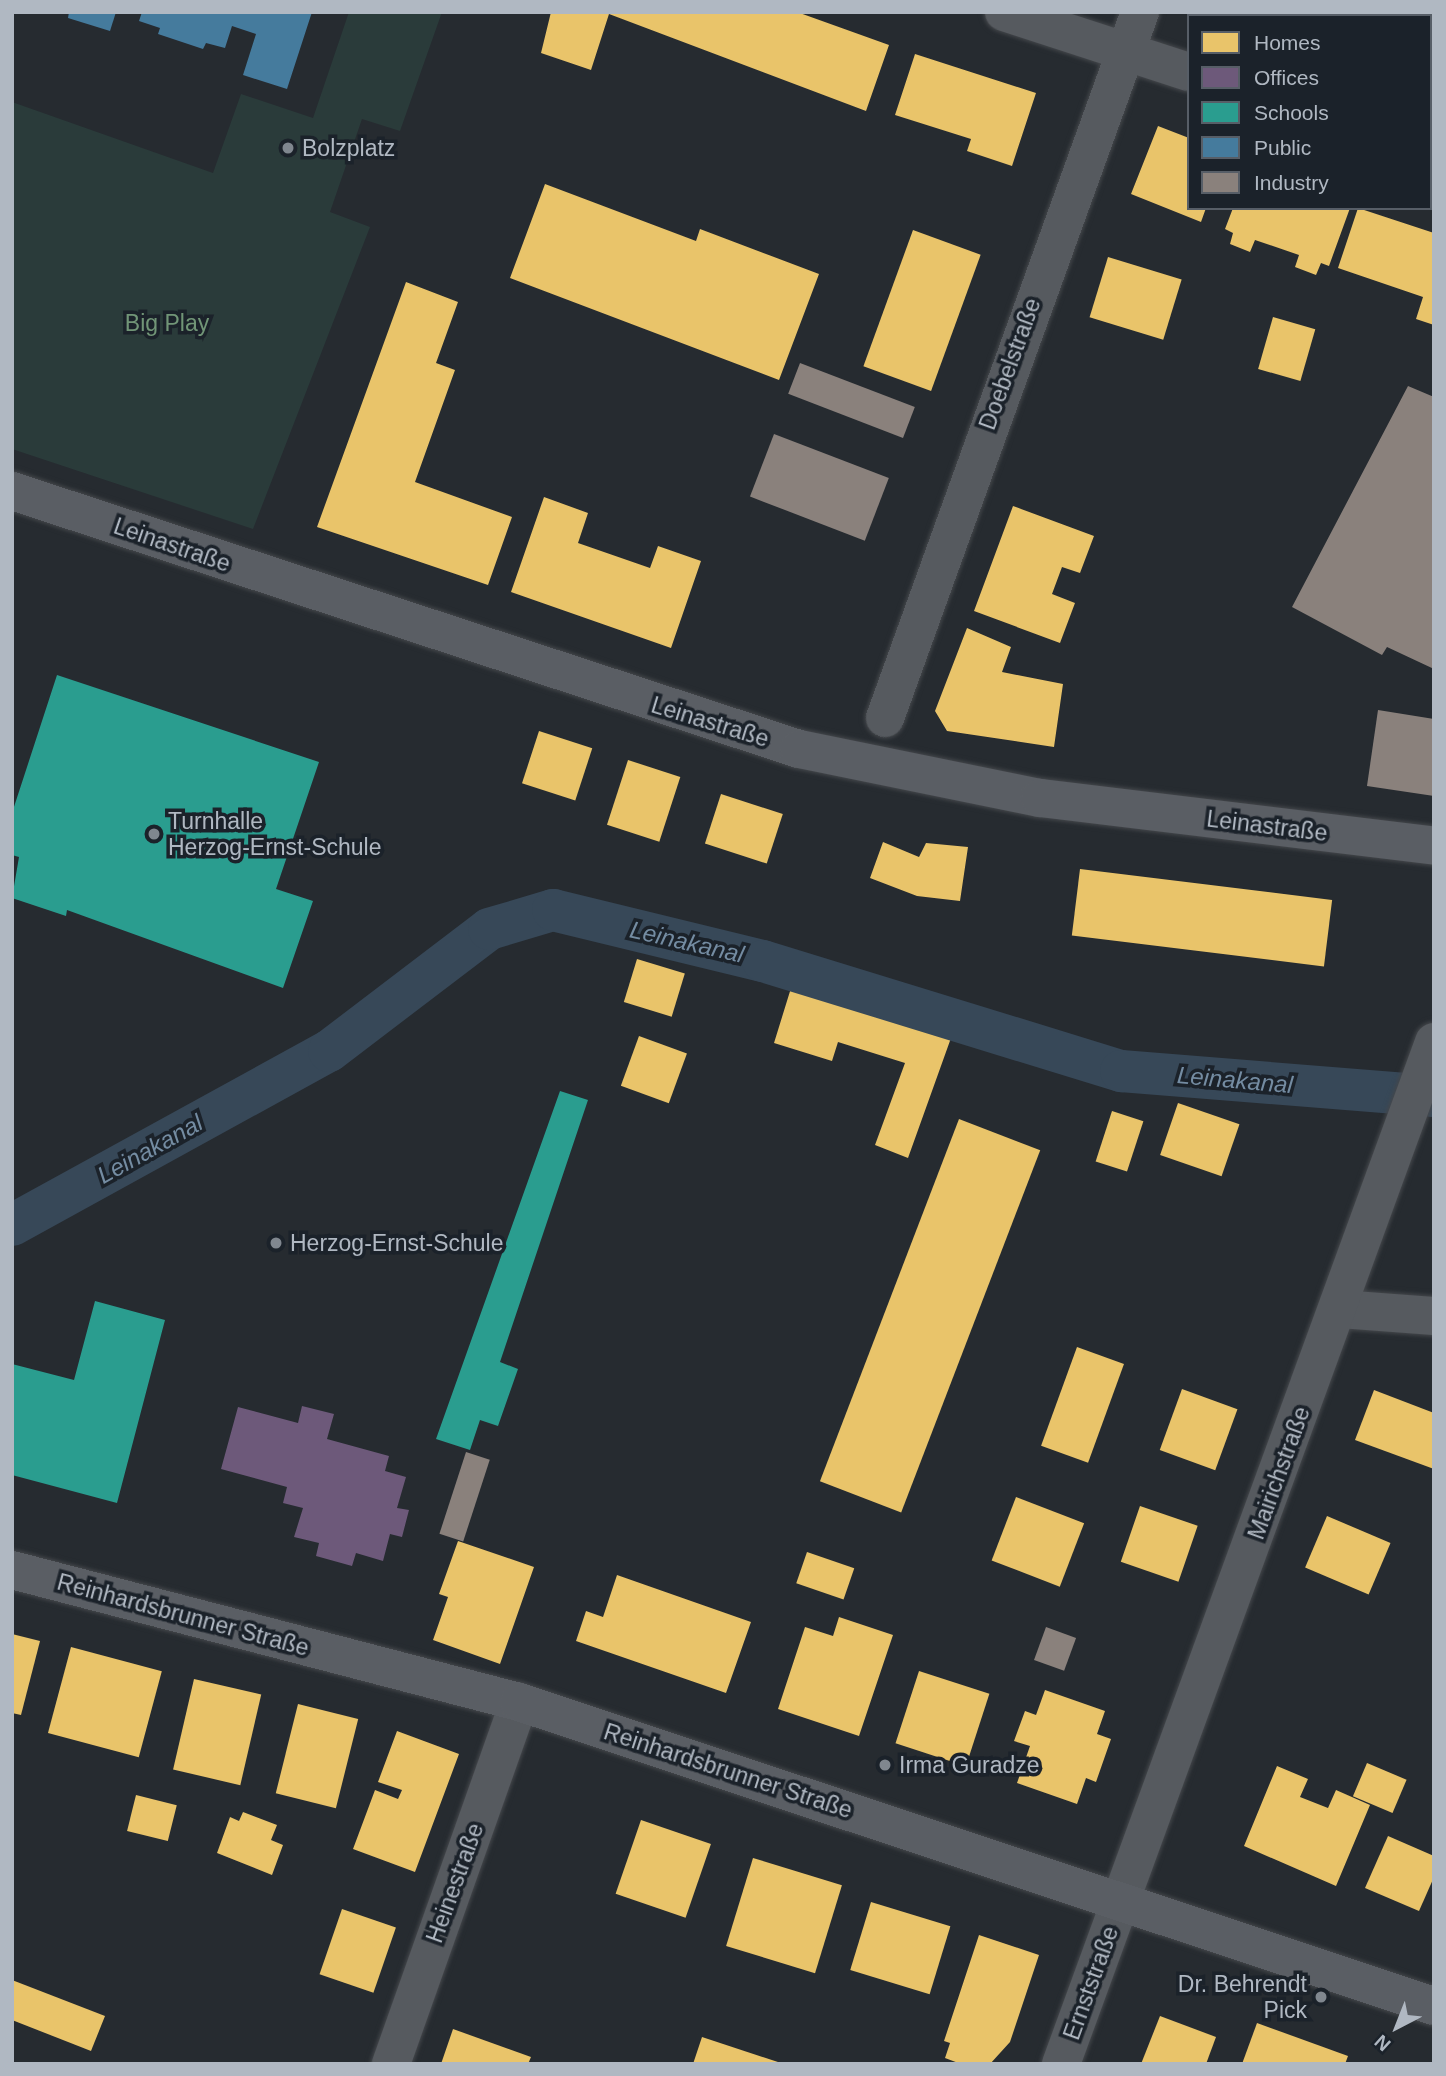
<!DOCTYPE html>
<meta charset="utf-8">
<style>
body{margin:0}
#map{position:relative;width:1446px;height:2076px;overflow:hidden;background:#262b30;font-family:Helvetica,sans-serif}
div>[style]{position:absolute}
.green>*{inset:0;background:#2a3b3a}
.homes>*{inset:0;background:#e9c46a;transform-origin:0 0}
.offices>*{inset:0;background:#6d597a}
.schools>*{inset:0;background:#2a9d8f}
.public>*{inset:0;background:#457b9d}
.industry>*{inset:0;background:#8a817c;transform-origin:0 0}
.canal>*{height:42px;margin:-21px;padding:0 21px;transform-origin:21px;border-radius:21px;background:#374858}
.roads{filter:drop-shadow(0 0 2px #44474b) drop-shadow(0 0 2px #44474b)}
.street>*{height:38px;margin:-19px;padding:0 19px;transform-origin:19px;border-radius:19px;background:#565a5f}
.secondary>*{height:38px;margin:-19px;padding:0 19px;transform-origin:19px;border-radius:19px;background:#5a5e64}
.dots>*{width:19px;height:19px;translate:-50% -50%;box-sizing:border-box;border:4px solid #1b222a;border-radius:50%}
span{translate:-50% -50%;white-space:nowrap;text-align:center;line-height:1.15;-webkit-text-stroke:7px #1b222a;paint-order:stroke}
.poi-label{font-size:23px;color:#b0b8c2}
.left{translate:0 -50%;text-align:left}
.right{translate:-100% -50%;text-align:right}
.park-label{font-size:23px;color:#719577}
.street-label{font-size:23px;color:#b0b8c2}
.water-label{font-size:24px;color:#748ca2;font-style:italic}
.frame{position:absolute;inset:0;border:14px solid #b0b8c2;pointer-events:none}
.legend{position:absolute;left:1187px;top:14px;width:245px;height:196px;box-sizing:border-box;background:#1b222a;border:2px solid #575e67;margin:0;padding:9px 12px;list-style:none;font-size:21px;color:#b0b8c2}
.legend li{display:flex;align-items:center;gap:14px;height:35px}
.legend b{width:35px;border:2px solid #575e67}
.north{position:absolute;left:1362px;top:1992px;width:70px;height:70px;-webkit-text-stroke:5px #1b222a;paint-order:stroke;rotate:222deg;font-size:19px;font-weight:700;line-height:28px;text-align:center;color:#b0b8c2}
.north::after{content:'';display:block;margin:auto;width:24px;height:32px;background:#b0b8c2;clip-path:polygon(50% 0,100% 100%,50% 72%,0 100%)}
</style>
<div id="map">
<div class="green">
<i style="clip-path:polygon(349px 12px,442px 12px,400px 131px,362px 119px,330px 212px,370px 227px,253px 529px,12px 449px,12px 102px,213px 173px,241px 94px,313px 118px)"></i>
</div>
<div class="homes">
<i style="clip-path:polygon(551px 12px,797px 12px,889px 45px,866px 111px,609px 14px,591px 70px,541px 53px)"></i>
<i style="clip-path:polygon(1200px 12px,1265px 12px,1199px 16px)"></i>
<i style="clip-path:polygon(1285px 12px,1363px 12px,1372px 15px,1284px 16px)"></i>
<i style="left:1430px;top:35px;width:4px;height:79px;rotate:14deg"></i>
<i style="clip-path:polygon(915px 54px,1036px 93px,1012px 166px,967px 151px,971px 139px,895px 115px)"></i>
<i style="clip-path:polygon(1158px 126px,1189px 138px,1189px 208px,1206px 208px,1201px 222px,1131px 194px)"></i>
<i style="clip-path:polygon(545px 184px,696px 241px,700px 229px,819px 274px,779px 380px,510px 278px)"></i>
<i style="clip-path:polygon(1233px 208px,1350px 208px,1329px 266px,1321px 263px,1316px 275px,1295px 267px,1299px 255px,1255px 240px,1250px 252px,1230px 244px,1233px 233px,1225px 229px)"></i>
<i style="clip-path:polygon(1358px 208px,1434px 233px,1434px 325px,1416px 319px,1423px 297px,1338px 268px)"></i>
<i style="left:913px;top:230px;width:72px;height:145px;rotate:20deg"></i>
<i style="left:1108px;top:257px;width:77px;height:63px;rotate:17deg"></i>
<i style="clip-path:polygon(406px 282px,458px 302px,436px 363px,455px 370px,415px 482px,512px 517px,488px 585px,317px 527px)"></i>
<i style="left:1273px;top:317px;width:44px;height:54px;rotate:16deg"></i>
<i style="clip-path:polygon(544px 497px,588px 513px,578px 543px,650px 568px,658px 546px,701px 561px,671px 648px,511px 592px)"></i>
<i style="clip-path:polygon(1013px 506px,1094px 536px,1080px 573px,1062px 567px,1052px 594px,1075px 603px,1060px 643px,974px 611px)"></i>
<i style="clip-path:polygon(967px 628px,1011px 647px,1002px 672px,1063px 684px,1054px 747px,947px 731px,935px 711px)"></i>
<i style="left:539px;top:731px;width:56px;height:55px;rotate:18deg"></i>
<i style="left:628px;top:760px;width:55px;height:68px;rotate:18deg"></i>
<i style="left:721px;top:794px;width:65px;height:52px;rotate:18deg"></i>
<i style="clip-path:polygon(883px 842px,919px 857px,926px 843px,968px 847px,960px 901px,917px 896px,870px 878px)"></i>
<i style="left:1080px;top:869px;width:254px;height:67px;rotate:7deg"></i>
<i style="left:637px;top:959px;width:50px;height:45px;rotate:17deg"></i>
<i style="clip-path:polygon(791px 988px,951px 1038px,908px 1158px,875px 1145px,905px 1063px,838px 1042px,832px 1061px,774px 1043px)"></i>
<i style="left:639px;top:1036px;width:51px;height:53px;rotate:20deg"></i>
<i style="left:1178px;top:1103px;width:65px;height:55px;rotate:19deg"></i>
<i style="left:1112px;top:1111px;width:33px;height:53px;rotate:18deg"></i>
<i style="left:959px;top:1119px;width:87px;height:388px;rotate:21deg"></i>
<i style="left:1077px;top:1347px;width:50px;height:105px;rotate:20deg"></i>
<i style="left:1182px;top:1389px;width:59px;height:65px;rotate:20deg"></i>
<i style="clip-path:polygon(1374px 1390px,1434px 1413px,1434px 1469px,1355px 1440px)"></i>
<i style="left:1016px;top:1497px;width:73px;height:68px;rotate:21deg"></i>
<i style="left:1140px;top:1506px;width:61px;height:59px;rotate:19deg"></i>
<i style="left:1327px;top:1516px;width:69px;height:56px;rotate:23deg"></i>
<i style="clip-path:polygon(458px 1541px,534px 1567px,500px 1664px,433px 1640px,448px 1597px,439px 1594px)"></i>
<i style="left:807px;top:1552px;width:50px;height:33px;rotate:19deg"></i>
<i style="clip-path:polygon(617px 1575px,751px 1622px,726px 1693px,576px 1641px,586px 1611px,603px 1617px)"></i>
<i style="clip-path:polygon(839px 1617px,893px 1635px,859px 1736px,778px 1709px,805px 1627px,833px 1636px)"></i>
<i style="clip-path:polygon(12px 1634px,40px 1641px,21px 1715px,12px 1713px)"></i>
<i style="left:71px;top:1647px;width:94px;height:89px;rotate:15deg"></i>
<i style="left:919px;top:1671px;width:74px;height:76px;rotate:18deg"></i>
<i style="left:194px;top:1679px;width:69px;height:93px;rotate:13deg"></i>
<i style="clip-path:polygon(1045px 1690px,1105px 1711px,1097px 1734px,1111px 1739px,1096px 1782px,1086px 1778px,1077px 1804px,1017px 1783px,1030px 1746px,1014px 1741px,1025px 1711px,1036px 1715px)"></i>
<i style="left:298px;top:1704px;width:62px;height:92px;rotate:14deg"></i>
<i style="clip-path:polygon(397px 1731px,459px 1754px,415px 1872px,353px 1849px,375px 1790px,398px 1799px,402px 1790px,378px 1782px)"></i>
<i style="left:1367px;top:1763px;width:43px;height:36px;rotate:23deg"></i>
<i style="clip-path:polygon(1277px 1766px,1308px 1779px,1300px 1797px,1328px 1808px,1336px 1790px,1370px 1805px,1336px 1886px,1244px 1846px)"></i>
<i style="left:136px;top:1795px;width:42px;height:37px;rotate:14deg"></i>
<i style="clip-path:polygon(243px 1812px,277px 1825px,271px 1840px,283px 1845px,272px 1875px,217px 1853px,230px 1817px,239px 1821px)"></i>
<i style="left:641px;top:1820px;width:74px;height:78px;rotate:19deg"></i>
<i style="clip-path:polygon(1388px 1836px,1434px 1856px,1434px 1877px,1419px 1911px,1365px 1888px)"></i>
<i style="left:753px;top:1858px;width:93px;height:92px;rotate:17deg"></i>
<i style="left:871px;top:1902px;width:83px;height:71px;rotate:17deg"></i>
<i style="left:342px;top:1909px;width:57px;height:69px;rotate:19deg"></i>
<i style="clip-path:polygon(979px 1935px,1039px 1955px,1010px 2042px,990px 2064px,961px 2064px,945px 2058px,950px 2043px,944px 2041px)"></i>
<i style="clip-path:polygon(12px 1980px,105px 2016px,91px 2051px,12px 2020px)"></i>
<i style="clip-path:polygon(1160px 2016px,1216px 2037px,1206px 2064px,1141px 2064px)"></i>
<i style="clip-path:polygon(1257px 2023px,1348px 2056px,1345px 2064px,1242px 2064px)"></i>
<i style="clip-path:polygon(453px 2029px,531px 2057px,528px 2064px,441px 2064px)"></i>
<i style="clip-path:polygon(702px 2037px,781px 2063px,780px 2064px,693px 2064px)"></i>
</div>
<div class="offices">
<i style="clip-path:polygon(302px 1406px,334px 1414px,327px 1439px,389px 1456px,385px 1471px,406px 1477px,397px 1508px,409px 1510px,402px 1537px,390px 1534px,383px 1561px,356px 1553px,352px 1566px,316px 1556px,319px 1543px,294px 1537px,303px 1508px,283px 1503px,287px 1487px,221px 1469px,238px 1407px,298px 1423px)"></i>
</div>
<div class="schools">
<i style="clip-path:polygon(57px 675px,319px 762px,276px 889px,313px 901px,283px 988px,67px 910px,66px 916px,12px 898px,19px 857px,12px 855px,12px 813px)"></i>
<i style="clip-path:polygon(560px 1091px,588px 1100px,500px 1362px,518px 1369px,498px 1426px,480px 1420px,470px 1450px,436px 1439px)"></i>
<i style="clip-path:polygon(95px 1301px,165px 1320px,117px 1503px,12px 1475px,12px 1364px,74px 1380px)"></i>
</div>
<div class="public">
<i style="clip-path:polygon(69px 12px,116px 12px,110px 31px,68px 18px)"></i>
<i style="clip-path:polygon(142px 12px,312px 12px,287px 89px,243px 75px,256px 34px,232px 26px,225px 48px,206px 43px,203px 49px,158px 34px,160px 28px,139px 21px)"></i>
</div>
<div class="industry">
<i style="left:800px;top:363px;width:123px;height:33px;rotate:21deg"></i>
<i style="clip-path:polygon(1408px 386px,1434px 397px,1434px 669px,1387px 647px,1382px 655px,1292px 607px)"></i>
<i style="left:774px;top:434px;width:123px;height:67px;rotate:21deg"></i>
<i style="clip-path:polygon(1378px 710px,1434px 719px,1434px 796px,1367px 786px)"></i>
<i style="left:466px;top:1452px;width:25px;height:86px;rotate:18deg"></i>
<i style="left:1046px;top:1627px;width:32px;height:35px;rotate:20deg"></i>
</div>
<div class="canal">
<i style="left:12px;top:1225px;width:362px;rotate:-28.8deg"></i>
<i style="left:329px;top:1051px;width:201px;rotate:-37.3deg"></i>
<i style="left:489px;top:929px;width:67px;rotate:-16.5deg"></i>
<i style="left:553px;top:910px;width:216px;rotate:13.7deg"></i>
<i style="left:763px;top:961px;width:375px;rotate:17.1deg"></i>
<i style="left:1121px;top:1071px;width:314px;rotate:4.6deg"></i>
</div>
<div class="roads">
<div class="street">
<i style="left:1004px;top:12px;width:194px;rotate:18deg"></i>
<i style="left:1430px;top:147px;width:4px;rotate:14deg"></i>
<i style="left:885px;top:718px;width:751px;rotate:-70.14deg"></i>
<i style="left:1340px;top:1309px;width:94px;rotate:4.3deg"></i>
<i style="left:391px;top:2064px;width:384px;rotate:-70.5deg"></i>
<i style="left:1061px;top:2064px;width:1088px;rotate:-69.95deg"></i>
</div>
<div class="secondary">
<i style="left:12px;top:491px;width:828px;rotate:18.15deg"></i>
<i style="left:799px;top:749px;width:246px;rotate:11.5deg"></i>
<i style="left:1040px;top:798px;width:397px;rotate:6.9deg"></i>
<i style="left:12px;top:1570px;width:524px;rotate:14.59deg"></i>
<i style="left:519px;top:1702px;width:964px;rotate:18.38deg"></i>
</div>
</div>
<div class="dots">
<i style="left:288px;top:148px;background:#80878f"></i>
<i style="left:154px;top:834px;background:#80878f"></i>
<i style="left:276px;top:1243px;background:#80878f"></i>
<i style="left:885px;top:1765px;background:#80878f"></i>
<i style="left:1321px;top:1997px;background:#80878f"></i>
</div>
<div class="poi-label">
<span class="left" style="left:302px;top:148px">Bolzplatz</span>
<span class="left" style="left:168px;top:834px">Turnhalle<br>Herzog-Ernst-Schule</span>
<span class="left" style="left:290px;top:1243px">Herzog-Ernst-Schule</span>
<span class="left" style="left:899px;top:1765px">Irma Guradze</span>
<span class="right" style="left:1307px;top:1997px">Dr. Behrendt<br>Pick</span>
</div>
<div class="park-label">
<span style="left:167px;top:323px">Big Play</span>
</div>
<div class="street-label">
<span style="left:1010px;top:364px;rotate:-70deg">Doebelstraße</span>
<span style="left:172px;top:545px;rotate:19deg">Leinastraße</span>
<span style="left:710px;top:722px;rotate:17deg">Leinastraße</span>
<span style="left:1267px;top:826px;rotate:7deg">Leinastraße</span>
<span style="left:1279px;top:1473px;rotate:-70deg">Mairichstraße</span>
<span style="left:183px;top:1615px;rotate:15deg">Reinhardsbrunner Straße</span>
<span style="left:728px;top:1771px;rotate:18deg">Reinhardsbrunner Straße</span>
<span style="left:455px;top:1883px;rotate:-70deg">Heinestraße</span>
<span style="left:1091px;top:1983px;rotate:-70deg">Ernststraße</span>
</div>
<div class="water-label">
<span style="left:687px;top:942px;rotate:13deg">Leinakanal</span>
<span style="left:1235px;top:1080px;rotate:5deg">Leinakanal</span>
<span style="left:150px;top:1149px;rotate:-29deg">Leinakanal</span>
</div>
<div class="frame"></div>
<ul class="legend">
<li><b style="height:19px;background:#e9c46a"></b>Homes</li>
<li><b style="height:19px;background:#6d597a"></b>Offices</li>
<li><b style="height:19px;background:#2a9d8f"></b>Schools</li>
<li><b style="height:19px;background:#457b9d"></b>Public</li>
<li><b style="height:19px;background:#8a817c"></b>Industry</li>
</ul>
<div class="north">N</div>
</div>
